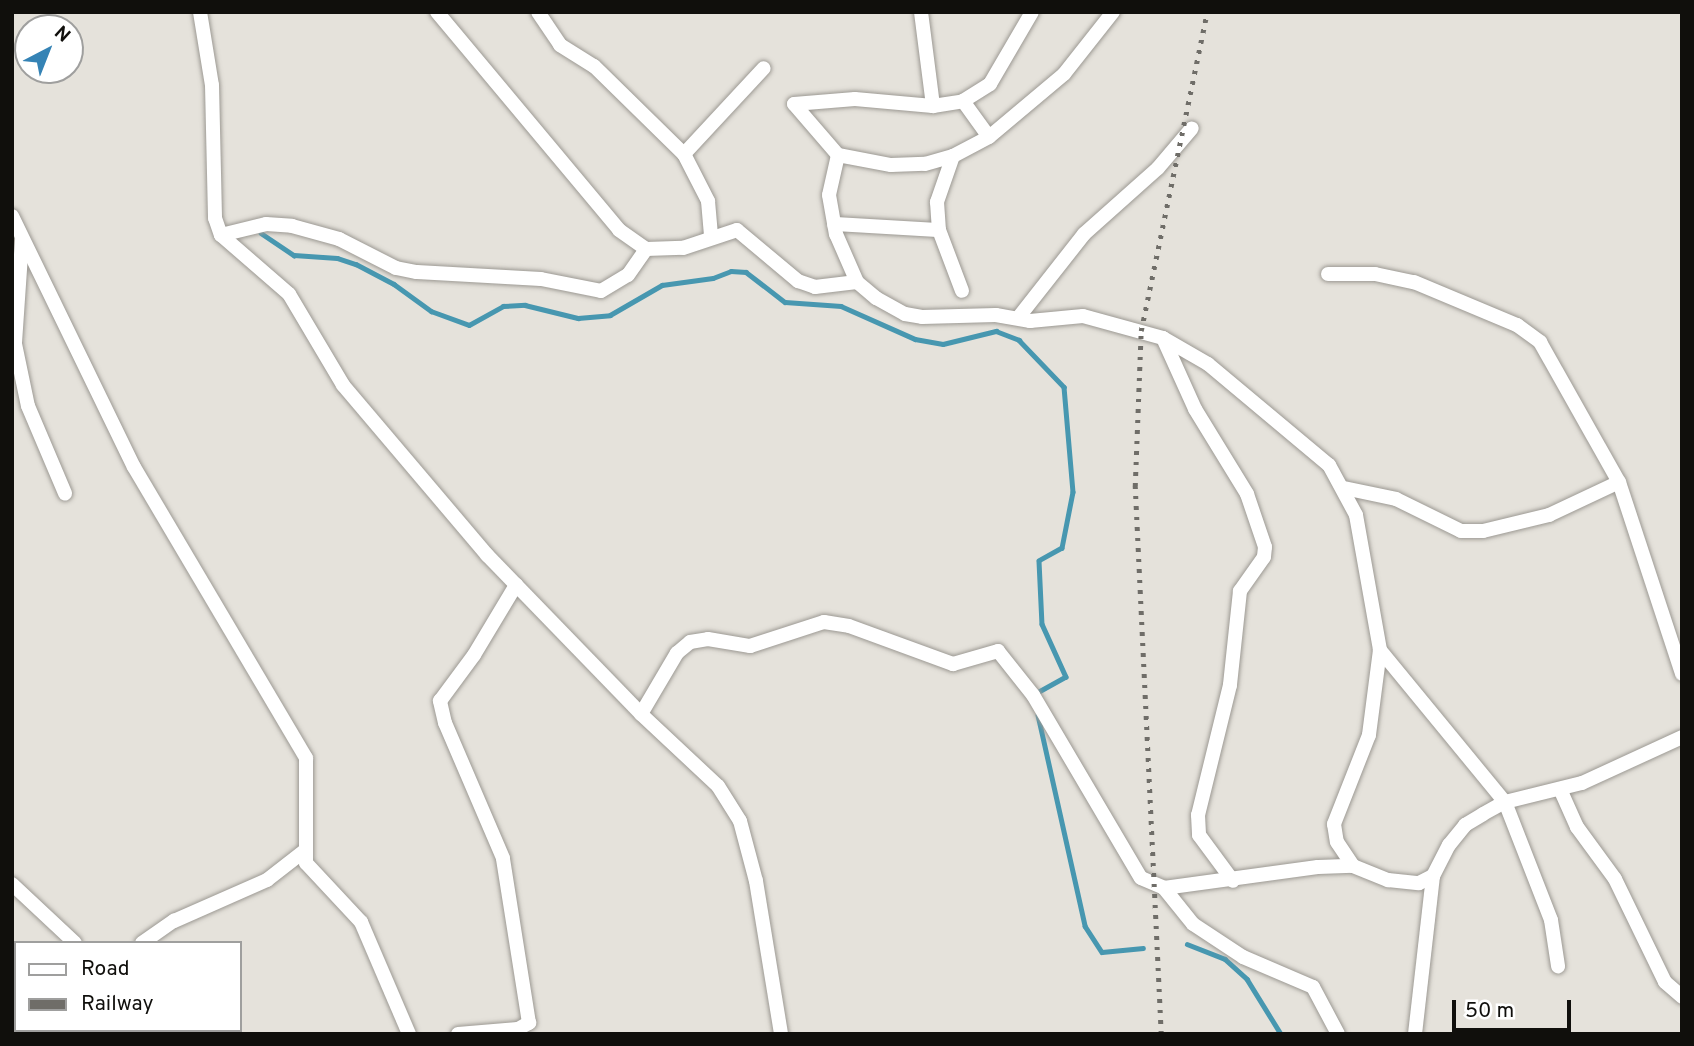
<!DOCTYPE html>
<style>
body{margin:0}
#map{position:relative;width:1694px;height:1046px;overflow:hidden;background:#e5e2db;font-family:Overpass,sans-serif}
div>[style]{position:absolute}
.stream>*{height:4.5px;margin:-2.25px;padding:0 2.25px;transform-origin:2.25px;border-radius:2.25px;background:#4797b0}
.roads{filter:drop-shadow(0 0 2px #9c9993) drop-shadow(0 0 2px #9c9993)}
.minor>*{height:14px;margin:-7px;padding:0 7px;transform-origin:7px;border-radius:7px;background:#fff}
.rail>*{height:4.5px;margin-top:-2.25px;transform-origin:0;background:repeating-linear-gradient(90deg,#6f6d68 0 3.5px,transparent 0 10.5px)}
span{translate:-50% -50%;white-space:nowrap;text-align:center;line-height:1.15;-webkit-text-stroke:7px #fff;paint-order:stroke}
.frame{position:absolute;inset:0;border:14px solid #100f0c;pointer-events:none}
.legend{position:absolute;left:14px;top:941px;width:228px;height:91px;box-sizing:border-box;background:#fff;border:2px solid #9f9f9e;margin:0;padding:9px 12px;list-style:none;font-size:21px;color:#100f0c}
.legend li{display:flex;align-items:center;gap:14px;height:35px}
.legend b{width:35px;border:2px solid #9f9f9e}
.north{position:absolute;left:14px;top:14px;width:70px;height:70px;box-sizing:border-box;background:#fff;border:2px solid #9f9f9e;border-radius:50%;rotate:42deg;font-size:19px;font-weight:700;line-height:28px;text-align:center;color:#100f0c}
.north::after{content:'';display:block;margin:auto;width:24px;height:32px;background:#3583b5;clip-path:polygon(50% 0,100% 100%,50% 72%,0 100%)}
.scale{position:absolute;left:1452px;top:1000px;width:119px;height:32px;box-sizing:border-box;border:4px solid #100f0c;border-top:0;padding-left:9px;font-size:21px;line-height:24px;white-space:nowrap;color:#100f0c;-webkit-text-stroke:5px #fff;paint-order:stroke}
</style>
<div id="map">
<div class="stream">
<i style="left:261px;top:233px;width:40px;rotate:34deg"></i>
<i style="left:294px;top:255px;width:43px;rotate:4deg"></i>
<i style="left:337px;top:258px;width:20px;rotate:18deg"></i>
<i style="left:356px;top:264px;width:43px;rotate:27.8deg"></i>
<i style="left:394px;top:284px;width:46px;rotate:36.1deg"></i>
<i style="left:431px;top:311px;width:40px;rotate:20.2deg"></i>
<i style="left:469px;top:325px;width:39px;rotate:-29deg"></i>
<i style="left:503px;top:306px;width:22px;rotate:-3deg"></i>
<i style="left:525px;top:305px;width:55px;rotate:13.8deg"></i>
<i style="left:578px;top:318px;width:32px;rotate:-5deg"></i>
<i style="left:610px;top:315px;width:60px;rotate:-30deg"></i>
<i style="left:662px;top:285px;width:51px;rotate:-7.8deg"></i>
<i style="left:713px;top:278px;width:19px;rotate:-21deg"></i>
<i style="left:731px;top:271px;width:15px;rotate:4deg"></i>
<i style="left:746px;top:272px;width:49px;rotate:37.6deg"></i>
<i style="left:785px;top:302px;width:56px;rotate:4.1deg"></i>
<i style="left:841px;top:306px;width:81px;rotate:24deg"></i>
<i style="left:915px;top:339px;width:28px;rotate:10deg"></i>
<i style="left:943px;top:344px;width:55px;rotate:-13.8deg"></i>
<i style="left:996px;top:331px;width:25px;rotate:21deg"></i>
<i style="left:1019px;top:340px;width:65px;rotate:46.2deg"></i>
<i style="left:1064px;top:387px;width:105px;rotate:85.1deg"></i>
<i style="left:1073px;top:492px;width:57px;rotate:101.1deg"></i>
<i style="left:1062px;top:548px;width:26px;rotate:151deg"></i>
<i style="left:1039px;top:561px;width:63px;rotate:87.3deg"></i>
<i style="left:1042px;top:624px;width:58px;rotate:65.6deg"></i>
<i style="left:1066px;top:677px;width:35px;rotate:151deg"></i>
<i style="left:1038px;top:715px;width:216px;rotate:77.4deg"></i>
<i style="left:1085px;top:926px;width:31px;rotate:57deg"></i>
<i style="left:1102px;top:952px;width:41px;rotate:-5.6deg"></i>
<i style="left:1187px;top:944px;width:41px;rotate:21.5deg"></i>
<i style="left:1225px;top:959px;width:30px;rotate:42deg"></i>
<i style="left:1247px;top:979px;width:65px;rotate:58.3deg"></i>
</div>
<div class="roads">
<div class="minor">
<i style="left:200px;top:12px;width:74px;rotate:80.7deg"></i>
<i style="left:212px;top:85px;width:133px;rotate:88.7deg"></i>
<i style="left:215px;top:218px;width:18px;rotate:71deg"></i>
<i style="left:221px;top:235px;width:90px;rotate:40.9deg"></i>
<i style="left:289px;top:294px;width:106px;rotate:59.3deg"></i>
<i style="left:343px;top:385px;width:223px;rotate:49.7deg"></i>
<i style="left:487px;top:555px;width:221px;rotate:45.9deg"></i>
<i style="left:641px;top:714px;width:105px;rotate:43.1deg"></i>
<i style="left:718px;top:786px;width:41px;rotate:57.8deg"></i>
<i style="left:740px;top:821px;width:62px;rotate:75.1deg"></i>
<i style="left:756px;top:881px;width:155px;rotate:80.7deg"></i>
<i style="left:437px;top:12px;width:284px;rotate:50.1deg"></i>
<i style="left:619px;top:230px;width:33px;rotate:35deg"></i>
<i style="left:646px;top:249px;width:37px;rotate:-2deg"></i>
<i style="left:683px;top:248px;width:57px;rotate:-18.4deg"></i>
<i style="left:737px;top:230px;width:80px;rotate:39.9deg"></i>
<i style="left:798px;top:281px;width:18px;rotate:19deg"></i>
<i style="left:815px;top:287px;width:42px;rotate:-6.8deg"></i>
<i style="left:538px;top:12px;width:40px;rotate:56deg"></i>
<i style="left:560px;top:45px;width:40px;rotate:32deg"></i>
<i style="left:594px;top:66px;width:126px;rotate:44.4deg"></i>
<i style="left:684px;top:154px;width:53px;rotate:62.9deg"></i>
<i style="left:708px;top:201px;width:35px;rotate:85deg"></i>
<i style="left:921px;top:12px;width:95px;rotate:82.7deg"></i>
<i style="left:963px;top:101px;width:44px;rotate:54.2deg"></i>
<i style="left:794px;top:104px;width:67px;rotate:49.2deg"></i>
<i style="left:838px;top:155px;width:41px;rotate:102.7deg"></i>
<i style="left:829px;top:195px;width:40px;rotate:80deg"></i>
<i style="left:836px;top:234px;width:52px;rotate:66.4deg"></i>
<i style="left:857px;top:282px;width:25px;rotate:40deg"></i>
<i style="left:876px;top:298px;width:33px;rotate:29deg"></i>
<i style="left:905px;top:314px;width:17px;rotate:10deg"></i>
<i style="left:922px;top:317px;width:74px;rotate:-1.5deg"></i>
<i style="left:996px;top:315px;width:35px;rotate:10deg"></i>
<i style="left:1030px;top:321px;width:53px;rotate:-5.4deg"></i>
<i style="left:1083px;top:316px;width:83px;rotate:15.4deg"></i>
<i style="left:1163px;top:338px;width:52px;rotate:30deg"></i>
<i style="left:1208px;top:364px;width:158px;rotate:39.9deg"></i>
<i style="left:1329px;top:465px;width:57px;rotate:61.6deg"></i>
<i style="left:1356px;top:515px;width:137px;rotate:79.9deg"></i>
<i style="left:1380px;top:650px;width:86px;rotate:97.4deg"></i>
<i style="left:1369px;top:735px;width:96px;rotate:111.5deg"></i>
<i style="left:1334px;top:824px;width:18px;rotate:81deg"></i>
<i style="left:1337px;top:842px;width:29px;rotate:56deg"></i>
<i style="left:794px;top:104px;width:61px;rotate:-4.7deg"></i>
<i style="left:855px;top:99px;width:78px;rotate:5.1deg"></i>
<i style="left:933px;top:106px;width:30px;rotate:-9deg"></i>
<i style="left:963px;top:101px;width:32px;rotate:-32deg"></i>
<i style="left:990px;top:84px;width:83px;rotate:-59.7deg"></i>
<i style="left:684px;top:154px;width:117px;rotate:-47.1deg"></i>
<i style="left:838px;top:155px;width:54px;rotate:10.7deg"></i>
<i style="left:891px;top:165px;width:34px;rotate:-2deg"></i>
<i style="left:925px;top:164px;width:29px;rotate:-16deg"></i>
<i style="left:953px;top:156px;width:41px;rotate:-27.8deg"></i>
<i style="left:989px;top:137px;width:98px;rotate:-40deg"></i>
<i style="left:1064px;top:74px;width:79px;rotate:-51.7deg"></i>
<i style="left:953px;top:156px;width:49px;rotate:109.2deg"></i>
<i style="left:937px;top:202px;width:28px;rotate:86deg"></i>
<i style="left:939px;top:230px;width:65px;rotate:69.3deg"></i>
<i style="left:12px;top:216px;width:279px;rotate:64.1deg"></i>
<i style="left:134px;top:467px;width:338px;rotate:59.4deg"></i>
<i style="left:306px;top:758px;width:105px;rotate:90deg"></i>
<i style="left:306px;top:863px;width:81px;rotate:47deg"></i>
<i style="left:361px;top:922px;width:122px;rotate:66.8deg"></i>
<i style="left:834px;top:224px;width:105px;rotate:3.3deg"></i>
<i style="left:221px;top:235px;width:46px;rotate:-13.7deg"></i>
<i style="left:266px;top:224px;width:26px;rotate:4deg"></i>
<i style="left:292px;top:226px;width:49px;rotate:15.5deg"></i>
<i style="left:339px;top:239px;width:64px;rotate:27deg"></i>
<i style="left:396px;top:268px;width:21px;rotate:11deg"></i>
<i style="left:417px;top:272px;width:124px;rotate:3.2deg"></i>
<i style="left:541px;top:279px;width:61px;rotate:11.3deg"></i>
<i style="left:601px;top:291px;width:31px;rotate:-31deg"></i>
<i style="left:628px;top:275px;width:32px;rotate:-55deg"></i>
<i style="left:22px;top:240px;width:104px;rotate:93.9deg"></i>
<i style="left:15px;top:344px;width:63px;rotate:78.2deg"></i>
<i style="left:28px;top:406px;width:95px;rotate:67deg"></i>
<i style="left:1328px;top:274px;width:47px"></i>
<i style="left:1375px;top:274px;width:40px;rotate:12deg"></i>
<i style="left:1414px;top:282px;width:112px;rotate:22.7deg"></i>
<i style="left:1517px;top:325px;width:29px;rotate:36deg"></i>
<i style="left:1540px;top:342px;width:161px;rotate:60.6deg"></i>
<i style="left:1619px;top:482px;width:202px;rotate:71.8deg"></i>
<i style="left:1018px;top:318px;width:107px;rotate:-51.8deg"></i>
<i style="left:1084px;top:234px;width:99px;rotate:-41.7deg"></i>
<i style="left:1158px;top:168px;width:52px;rotate:-49.6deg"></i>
<i style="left:1163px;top:338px;width:78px;rotate:65.7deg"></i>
<i style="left:1195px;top:409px;width:100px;rotate:58.5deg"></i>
<i style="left:1247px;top:494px;width:56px;rotate:71.2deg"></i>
<i style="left:1265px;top:547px;width:10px;rotate:96deg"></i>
<i style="left:1264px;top:557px;width:42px;rotate:125.2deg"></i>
<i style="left:1240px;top:591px;width:95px;rotate:96.1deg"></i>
<i style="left:1230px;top:685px;width:134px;rotate:103.8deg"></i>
<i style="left:1198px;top:815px;width:20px;rotate:87deg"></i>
<i style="left:1199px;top:835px;width:57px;rotate:53.5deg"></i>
<i style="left:1344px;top:488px;width:53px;rotate:11.9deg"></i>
<i style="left:1396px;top:499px;width:72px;rotate:26.2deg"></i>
<i style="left:1461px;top:531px;width:22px"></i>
<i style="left:1483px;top:531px;width:68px;rotate:-13.6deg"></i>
<i style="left:1549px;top:515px;width:77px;rotate:-25.2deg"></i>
<i style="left:1380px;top:650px;width:197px;rotate:50.6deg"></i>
<i style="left:1505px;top:802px;width:127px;rotate:68.7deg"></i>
<i style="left:1551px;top:920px;width:47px;rotate:81.3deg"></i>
<i style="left:641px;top:714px;width:71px;rotate:-59.5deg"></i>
<i style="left:677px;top:653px;width:17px;rotate:-40deg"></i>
<i style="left:690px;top:642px;width:18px;rotate:-9deg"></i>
<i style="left:708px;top:639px;width:43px;rotate:9.5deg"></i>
<i style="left:750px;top:646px;width:78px;rotate:-18deg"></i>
<i style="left:824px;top:622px;width:25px;rotate:9deg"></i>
<i style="left:849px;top:626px;width:111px;rotate:20.1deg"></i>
<i style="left:953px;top:664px;width:47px;rotate:-16.1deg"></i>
<i style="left:998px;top:651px;width:56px;rotate:51.5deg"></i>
<i style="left:1033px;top:695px;width:212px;rotate:59.5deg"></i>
<i style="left:1141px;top:878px;width:25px;rotate:23deg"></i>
<i style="left:1164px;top:888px;width:155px;rotate:-7.8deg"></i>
<i style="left:1318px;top:867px;width:35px;rotate:-2deg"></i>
<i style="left:1353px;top:866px;width:38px;rotate:22deg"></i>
<i style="left:1388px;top:880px;width:31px;rotate:6deg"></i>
<i style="left:1419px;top:883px;width:16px;rotate:-27deg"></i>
<i style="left:1433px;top:876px;width:35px;rotate:-63deg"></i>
<i style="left:1449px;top:845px;width:26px;rotate:-51deg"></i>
<i style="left:1465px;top:825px;width:21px;rotate:-31deg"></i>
<i style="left:1483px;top:814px;width:25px;rotate:-29deg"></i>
<i style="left:1505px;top:802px;width:79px;rotate:-13.9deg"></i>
<i style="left:1582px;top:783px;width:110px;rotate:-24.7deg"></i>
<i style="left:1560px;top:789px;width:42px;rotate:65.9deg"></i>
<i style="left:1577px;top:827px;width:64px;rotate:53.8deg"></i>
<i style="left:1615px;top:879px;width:114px;rotate:64.1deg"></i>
<i style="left:1665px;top:982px;width:23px;rotate:41deg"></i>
<i style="left:12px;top:884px;width:86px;rotate:43.1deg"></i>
<i style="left:1164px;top:888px;width:46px;rotate:51.1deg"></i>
<i style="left:1193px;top:924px;width:60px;rotate:33.4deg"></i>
<i style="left:1243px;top:957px;width:76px;rotate:23.2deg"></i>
<i style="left:1313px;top:987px;width:53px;rotate:62deg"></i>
<i style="left:142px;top:943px;width:39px;rotate:-35deg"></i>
<i style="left:174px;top:921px;width:102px;rotate:-23.8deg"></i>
<i style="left:267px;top:880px;width:46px;rotate:-37.9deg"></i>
<i style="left:12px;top:988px;width:4px;rotate:-14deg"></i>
<i style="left:458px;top:1034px;width:60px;rotate:-4.8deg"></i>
<i style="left:518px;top:1029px;width:13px;rotate:-29deg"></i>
<i style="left:529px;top:1023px;width:167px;rotate:-99deg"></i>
<i style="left:503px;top:858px;width:147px;rotate:-113.2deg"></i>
<i style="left:445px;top:723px;width:23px;rotate:-103deg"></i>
<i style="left:440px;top:701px;width:57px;rotate:-53.5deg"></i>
<i style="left:474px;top:655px;width:82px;rotate:-59deg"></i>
<i style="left:1415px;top:1034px;width:159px;rotate:-83.5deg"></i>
</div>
</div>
<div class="rail">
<i style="left:1161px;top:1034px;width:549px;rotate:-92.72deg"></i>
<i style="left:1135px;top:486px;width:155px;rotate:-87.8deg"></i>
<i style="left:1141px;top:331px;width:326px;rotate:-78.3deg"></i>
</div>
<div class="frame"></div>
<ul class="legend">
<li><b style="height:9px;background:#fff"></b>Road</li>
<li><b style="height:9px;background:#6f6d68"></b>Railway</li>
</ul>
<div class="north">N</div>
<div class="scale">50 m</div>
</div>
